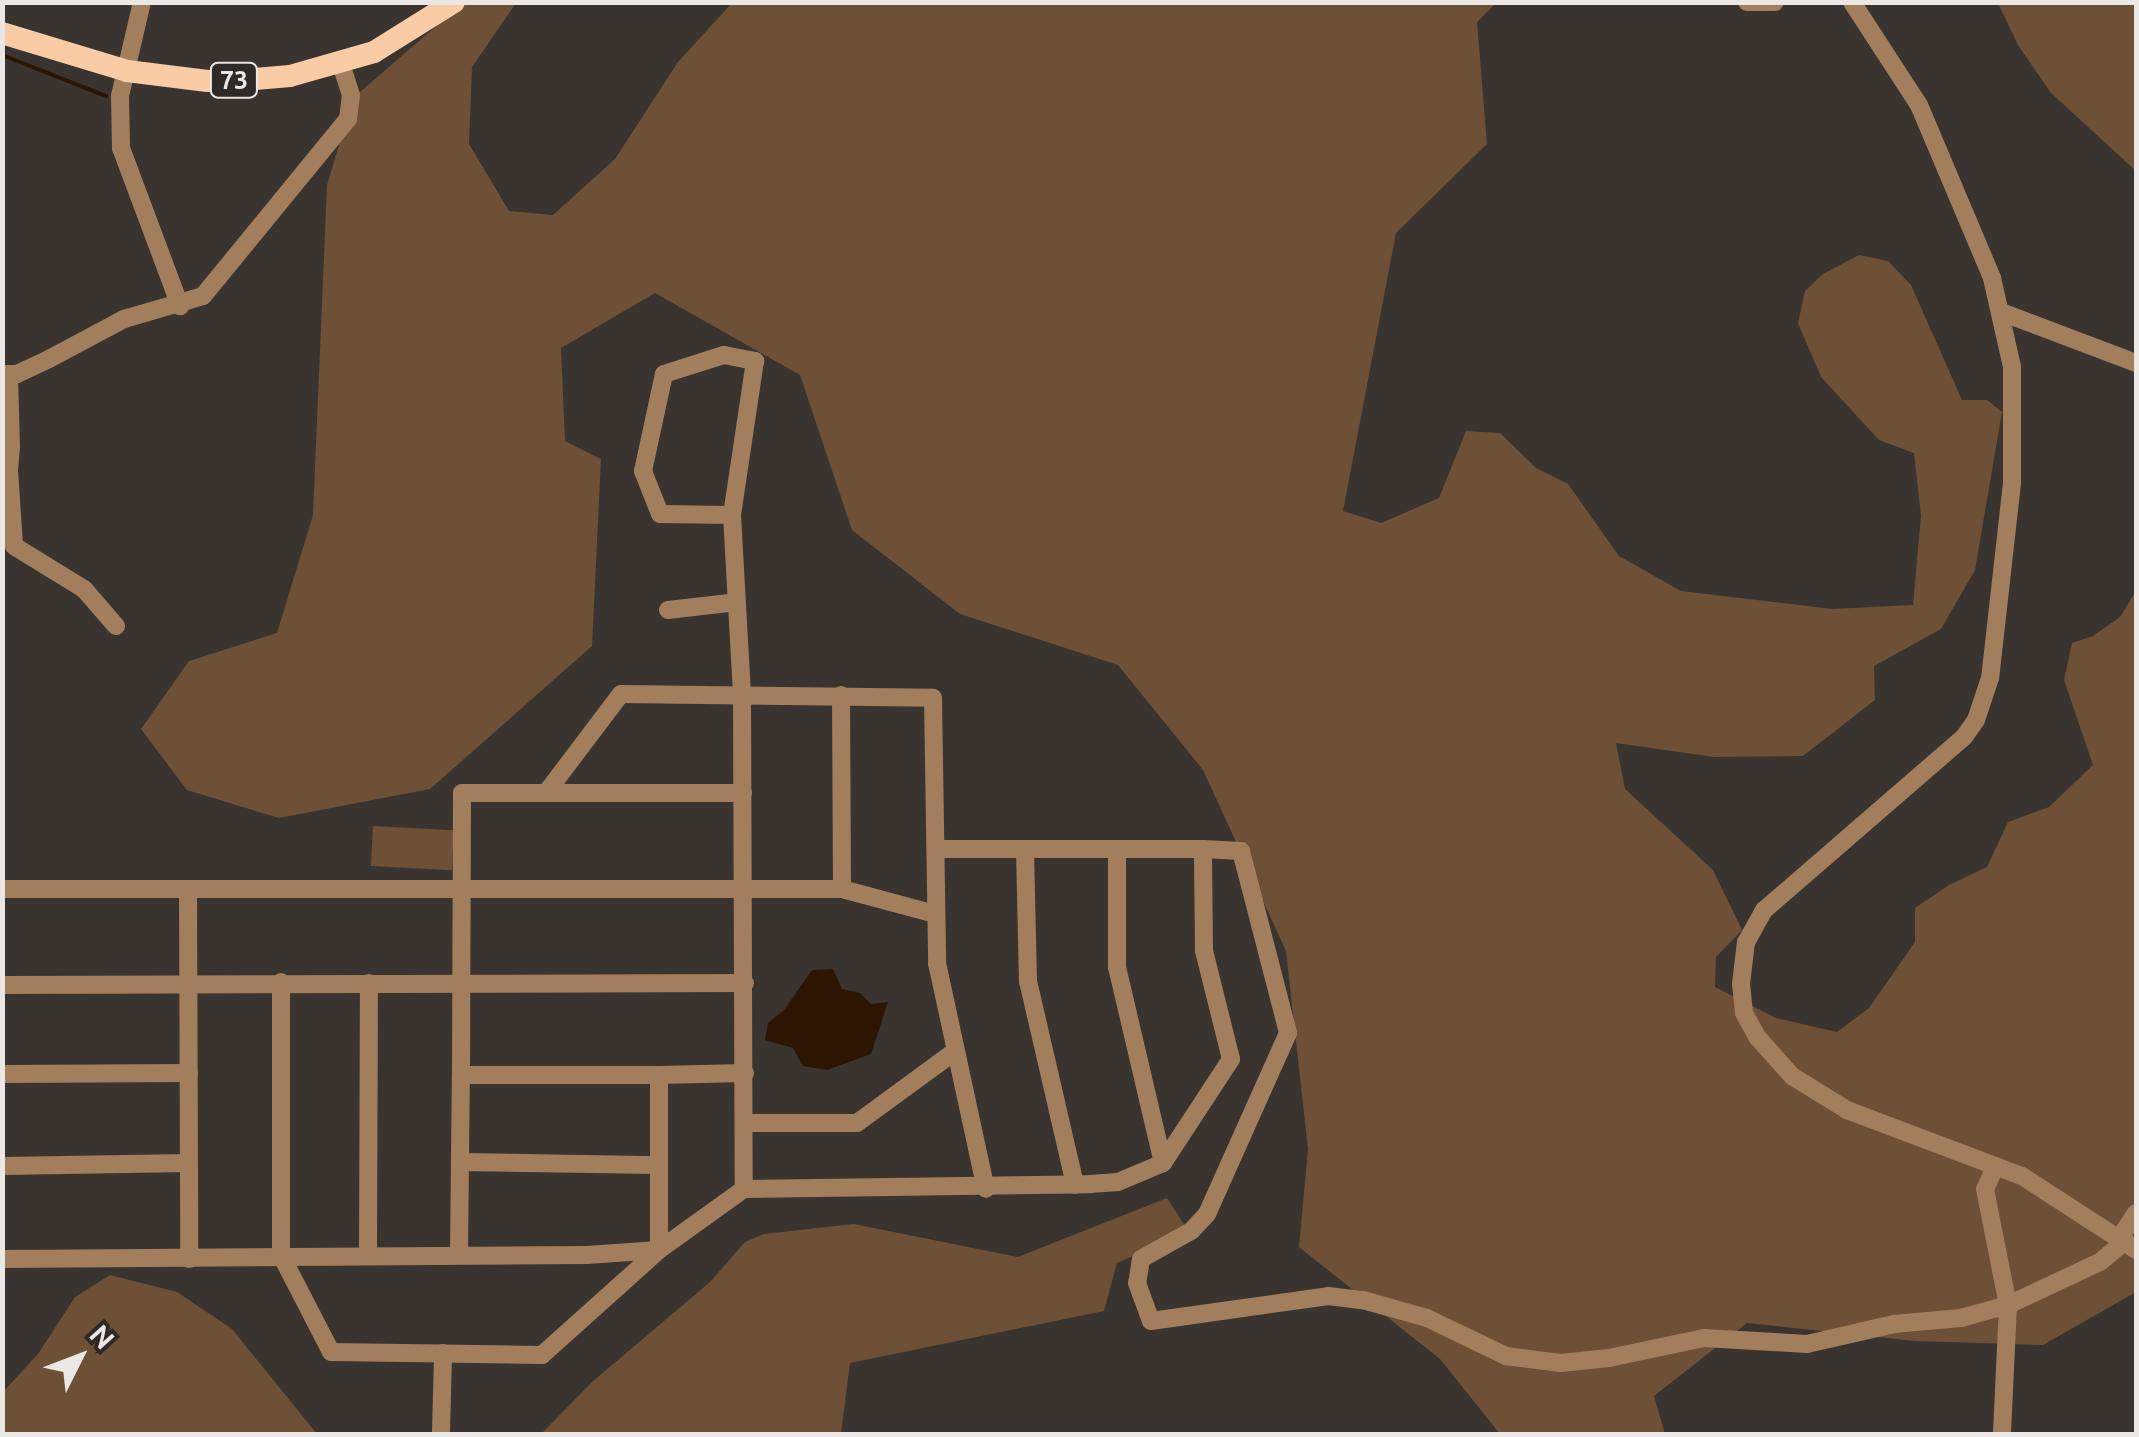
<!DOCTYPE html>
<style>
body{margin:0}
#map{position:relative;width:2139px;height:1437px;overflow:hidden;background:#393430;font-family:Ubuntu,sans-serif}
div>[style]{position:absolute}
.green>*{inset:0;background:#6d5036;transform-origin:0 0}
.water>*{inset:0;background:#2c1601}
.stream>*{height:4px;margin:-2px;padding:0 2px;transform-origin:2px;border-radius:2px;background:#2c1601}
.minor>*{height:18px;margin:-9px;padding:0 9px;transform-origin:9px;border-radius:9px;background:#a27e5d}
.major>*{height:22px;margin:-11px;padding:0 11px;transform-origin:11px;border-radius:11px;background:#f9cca5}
span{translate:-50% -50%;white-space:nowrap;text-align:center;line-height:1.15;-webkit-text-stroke:8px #2f2a26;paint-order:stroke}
.shield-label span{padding:2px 8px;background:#2f2a26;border:2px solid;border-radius:8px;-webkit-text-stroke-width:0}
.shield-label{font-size:25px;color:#eae7e4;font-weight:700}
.frame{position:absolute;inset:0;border:5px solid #eae7e4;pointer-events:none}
.north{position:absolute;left:30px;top:1307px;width:100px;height:100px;-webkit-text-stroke:8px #2f2a26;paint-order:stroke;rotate:48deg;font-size:28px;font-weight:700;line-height:40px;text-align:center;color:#eae7e4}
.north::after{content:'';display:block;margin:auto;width:35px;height:45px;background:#eae7e4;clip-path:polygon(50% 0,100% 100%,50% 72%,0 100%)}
</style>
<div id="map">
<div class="green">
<i style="clip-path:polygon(463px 3px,516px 3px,472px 67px,469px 144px,509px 211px,553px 215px,615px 159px,678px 62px,732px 3px,1496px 3px,1477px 22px,1487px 144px,1396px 233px,1343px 511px,1381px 523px,1439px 498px,1466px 431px,1500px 433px,1536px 468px,1568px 484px,1619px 556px,1681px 591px,1832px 609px,1913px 605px,1921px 516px,1914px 453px,1879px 440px,1821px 377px,1798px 323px,1805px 291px,1823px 274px,1859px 255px,1888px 261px,1911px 285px,1962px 400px,1987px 400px,2002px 412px,1975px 570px,1941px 629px,1874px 666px,1875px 700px,1803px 756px,1714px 757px,1616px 743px,1625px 789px,1713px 870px,1742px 930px,1716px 957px,1715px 987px,1776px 1018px,1837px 1032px,1869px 1008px,1915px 942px,1915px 908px,1949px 885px,1987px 867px,2008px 822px,2049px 807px,2093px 765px,2064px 680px,2072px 643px,2093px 636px,2120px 617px,2136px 591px,2136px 1292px,2043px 1345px,1915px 1341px,1747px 1323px,1654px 1396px,1665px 1434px,1500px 1434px,1440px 1359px,1299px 1247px,1308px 1149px,1286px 951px,1203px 770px,1118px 665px,960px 614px,852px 530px,800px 375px,655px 293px,561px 348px,565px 441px,601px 459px,592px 646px,430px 789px,279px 818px,187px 790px,141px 729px,189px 661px,277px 633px,313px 515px,327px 185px,353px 98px)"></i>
<i style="clip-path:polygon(1998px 3px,2136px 3px,2136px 171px,2051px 93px,2018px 45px)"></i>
<i style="left:373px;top:826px;width:81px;height:40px;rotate:3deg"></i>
<i style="clip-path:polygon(1167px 1198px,1189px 1232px,1117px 1263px,1104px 1311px,850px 1363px,841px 1434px,541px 1434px,592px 1382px,710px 1282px,745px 1242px,764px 1234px,854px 1224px,1018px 1257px)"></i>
<i style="clip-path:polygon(110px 1275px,177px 1292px,232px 1329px,317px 1434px,3px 1434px,3px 1392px,38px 1354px,75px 1297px)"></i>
</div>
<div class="water">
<i style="clip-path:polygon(833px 969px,842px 989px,860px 993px,871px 1004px,888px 1002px,871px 1054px,827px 1070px,803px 1066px,793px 1048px,765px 1040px,768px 1023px,784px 1010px,812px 970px)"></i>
</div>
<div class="stream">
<i style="left:2px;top:55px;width:112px;rotate:21.5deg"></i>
</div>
<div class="minor">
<i style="left:142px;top:2px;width:97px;rotate:103.2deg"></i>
<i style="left:120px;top:96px;width:52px;rotate:88.9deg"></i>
<i style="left:121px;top:148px;width:169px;rotate:69.5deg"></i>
<i style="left:1747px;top:2px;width:28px"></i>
<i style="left:1852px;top:2px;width:123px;rotate:57deg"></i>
<i style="left:1919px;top:105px;width:188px;rotate:67.1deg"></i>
<i style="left:1992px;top:278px;width:91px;rotate:77.3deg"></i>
<i style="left:2012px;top:367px;width:116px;rotate:90deg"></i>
<i style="left:2012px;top:483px;width:196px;rotate:96.4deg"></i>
<i style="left:1990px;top:678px;width:44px;rotate:108.4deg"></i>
<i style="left:1976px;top:720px;width:21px;rotate:125deg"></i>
<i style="left:1964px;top:737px;width:264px;rotate:139.1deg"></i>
<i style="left:1764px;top:910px;width:37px;rotate:119deg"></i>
<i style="left:1746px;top:942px;width:42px;rotate:96.8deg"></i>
<i style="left:1741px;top:984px;width:29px;rotate:84deg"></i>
<i style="left:1744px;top:1013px;width:29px;rotate:61deg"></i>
<i style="left:1758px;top:1038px;width:51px;rotate:48.2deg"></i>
<i style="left:1792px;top:1076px;width:65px;rotate:31.7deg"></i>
<i style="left:1847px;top:1110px;width:187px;rotate:20.7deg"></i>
<i style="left:2022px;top:1176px;width:136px;rotate:33deg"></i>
<i style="left:2001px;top:312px;width:144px;rotate:20.7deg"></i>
<i style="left:2px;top:374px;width:15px"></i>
<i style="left:17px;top:374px;width:35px;rotate:-25deg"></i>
<i style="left:49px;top:359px;width:85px;rotate:-28.1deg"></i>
<i style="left:124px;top:319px;width:82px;rotate:-16.2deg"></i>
<i style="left:203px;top:296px;width:229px;rotate:-50.7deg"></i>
<i style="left:348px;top:119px;width:24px;rotate:-83deg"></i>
<i style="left:351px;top:95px;width:33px;rotate:-108deg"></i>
<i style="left:9px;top:470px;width:76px;rotate:86.2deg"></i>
<i style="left:14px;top:546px;width:82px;rotate:31.6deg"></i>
<i style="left:84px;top:589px;width:49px;rotate:49.1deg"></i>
<i style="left:3px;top:477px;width:9px;rotate:-49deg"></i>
<i style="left:9px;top:470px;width:23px;rotate:-85deg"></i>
<i style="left:11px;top:447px;width:73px;rotate:-91.6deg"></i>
<i style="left:732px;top:515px;width:72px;rotate:-179.2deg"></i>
<i style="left:660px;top:514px;width:46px;rotate:-111.6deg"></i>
<i style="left:643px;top:471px;width:99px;rotate:-77.8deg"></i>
<i style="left:664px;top:374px;width:63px;rotate:-17.6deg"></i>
<i style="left:724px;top:355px;width:32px;rotate:11deg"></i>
<i style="left:755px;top:361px;width:156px;rotate:98.5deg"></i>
<i style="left:732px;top:515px;width:179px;rotate:86.8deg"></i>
<i style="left:742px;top:694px;width:495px;rotate:89.8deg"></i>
<i style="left:668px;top:610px;width:69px;rotate:-6.6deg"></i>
<i style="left:841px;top:695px;width:194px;rotate:89.7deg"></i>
<i style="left:546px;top:793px;width:197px"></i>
<i style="left:1117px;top:849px;width:118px;rotate:90deg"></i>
<i style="left:1117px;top:967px;width:201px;rotate:76.8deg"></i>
<i style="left:1203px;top:849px;width:38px;rotate:3deg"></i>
<i style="left:1241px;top:851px;width:188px;rotate:75.5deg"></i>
<i style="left:1288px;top:1033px;width:198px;rotate:114.1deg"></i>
<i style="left:1207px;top:1214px;width:23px;rotate:133deg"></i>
<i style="left:1191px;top:1231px;width:57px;rotate:150.8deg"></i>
<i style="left:1141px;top:1259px;width:24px;rotate:99deg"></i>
<i style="left:1137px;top:1283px;width:40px;rotate:69.8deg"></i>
<i style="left:1151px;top:1321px;width:179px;rotate:-8deg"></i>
<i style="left:1328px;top:1296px;width:35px;rotate:7deg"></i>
<i style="left:1363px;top:1300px;width:66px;rotate:15.7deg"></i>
<i style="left:1427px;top:1318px;width:88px;rotate:25.7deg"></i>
<i style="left:1506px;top:1356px;width:55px;rotate:7.3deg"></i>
<i style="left:1561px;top:1363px;width:48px;rotate:-5.9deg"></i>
<i style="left:1609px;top:1358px;width:97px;rotate:-11.9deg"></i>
<i style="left:1704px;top:1338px;width:103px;rotate:3.3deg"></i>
<i style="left:1807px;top:1344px;width:89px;rotate:-12.9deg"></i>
<i style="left:1894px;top:1324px;width:67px;rotate:-5.1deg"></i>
<i style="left:1961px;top:1318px;width:49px;rotate:-15.5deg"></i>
<i style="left:2008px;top:1305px;width:102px;rotate:-25.1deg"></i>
<i style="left:2100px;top:1262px;width:33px;rotate:-40deg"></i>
<i style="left:1025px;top:850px;width:131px;rotate:88.7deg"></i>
<i style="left:1028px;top:981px;width:209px;rotate:77deg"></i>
<i style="left:2px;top:889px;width:840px"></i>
<i style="left:842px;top:889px;width:96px;rotate:15deg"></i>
<i style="left:188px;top:889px;width:370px;rotate:89.8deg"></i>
<i style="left:281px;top:982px;width:273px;rotate:90deg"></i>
<i style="left:281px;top:1255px;width:109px;rotate:62.7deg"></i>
<i style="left:331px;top:1352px;width:211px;rotate:0.8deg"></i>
<i style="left:542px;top:1355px;width:157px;rotate:-41.9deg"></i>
<i style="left:659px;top:1250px;width:105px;rotate:-35.7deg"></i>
<i style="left:744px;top:1189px;width:346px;rotate:-0.8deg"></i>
<i style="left:1090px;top:1184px;width:28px;rotate:-4deg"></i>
<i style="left:1118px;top:1182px;width:49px;rotate:-22.9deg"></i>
<i style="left:1163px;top:1163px;width:124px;rotate:-56.8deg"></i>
<i style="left:1231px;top:1059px;width:111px;rotate:-104deg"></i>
<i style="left:1204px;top:951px;width:102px;rotate:-90.6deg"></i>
<i style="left:1203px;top:849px;width:267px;rotate:180deg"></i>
<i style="left:2px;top:985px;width:743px;rotate:-0.15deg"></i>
<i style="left:2px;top:1074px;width:187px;rotate:-0.3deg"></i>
<i style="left:659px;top:1075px;width:86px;rotate:-1.3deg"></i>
<i style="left:744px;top:1123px;width:113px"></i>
<i style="left:857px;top:1123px;width:120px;rotate:-36.2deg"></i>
<i style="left:460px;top:1162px;width:199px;rotate:0.9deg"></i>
<i style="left:2px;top:1166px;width:186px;rotate:-0.9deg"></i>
<i style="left:1995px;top:1167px;width:24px;rotate:114deg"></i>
<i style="left:1985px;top:1189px;width:118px;rotate:78.8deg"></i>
<i style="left:2008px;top:1305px;width:129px;rotate:92.7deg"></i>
<i style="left:2121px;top:1236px;width:27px;rotate:-57deg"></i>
<i style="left:659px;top:1250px;width:175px;rotate:-90deg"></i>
<i style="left:659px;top:1075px;width:198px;rotate:180deg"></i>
<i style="left:461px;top:1075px;width:282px;rotate:-89.8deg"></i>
<i style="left:462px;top:793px;width:84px"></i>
<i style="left:546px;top:793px;width:124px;rotate:-52.9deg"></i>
<i style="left:621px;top:694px;width:312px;rotate:0.7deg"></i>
<i style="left:933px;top:698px;width:265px;rotate:89.1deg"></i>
<i style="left:937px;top:963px;width:231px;rotate:77.8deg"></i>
<i style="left:368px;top:1254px;width:271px;rotate:-89.8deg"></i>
<i style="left:459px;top:1254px;width:179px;rotate:-89.4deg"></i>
<i style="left:2px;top:1259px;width:585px;rotate:-0.39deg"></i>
<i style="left:587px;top:1255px;width:72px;rotate:-4deg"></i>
<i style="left:441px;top:1432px;width:79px;rotate:-88.5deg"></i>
</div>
<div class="major">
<i style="left:2px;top:33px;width:131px;rotate:16.9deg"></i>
<i style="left:127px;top:71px;width:81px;rotate:7.1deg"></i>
<i style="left:207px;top:81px;width:48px;rotate:-2.4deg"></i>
<i style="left:255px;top:79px;width:35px;rotate:-5deg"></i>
<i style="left:290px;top:76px;width:87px;rotate:-15.9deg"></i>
<i style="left:374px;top:52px;width:94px;rotate:-32deg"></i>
</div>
<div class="shield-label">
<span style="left:234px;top:80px">73</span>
</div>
<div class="frame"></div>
<div class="north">N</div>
</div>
